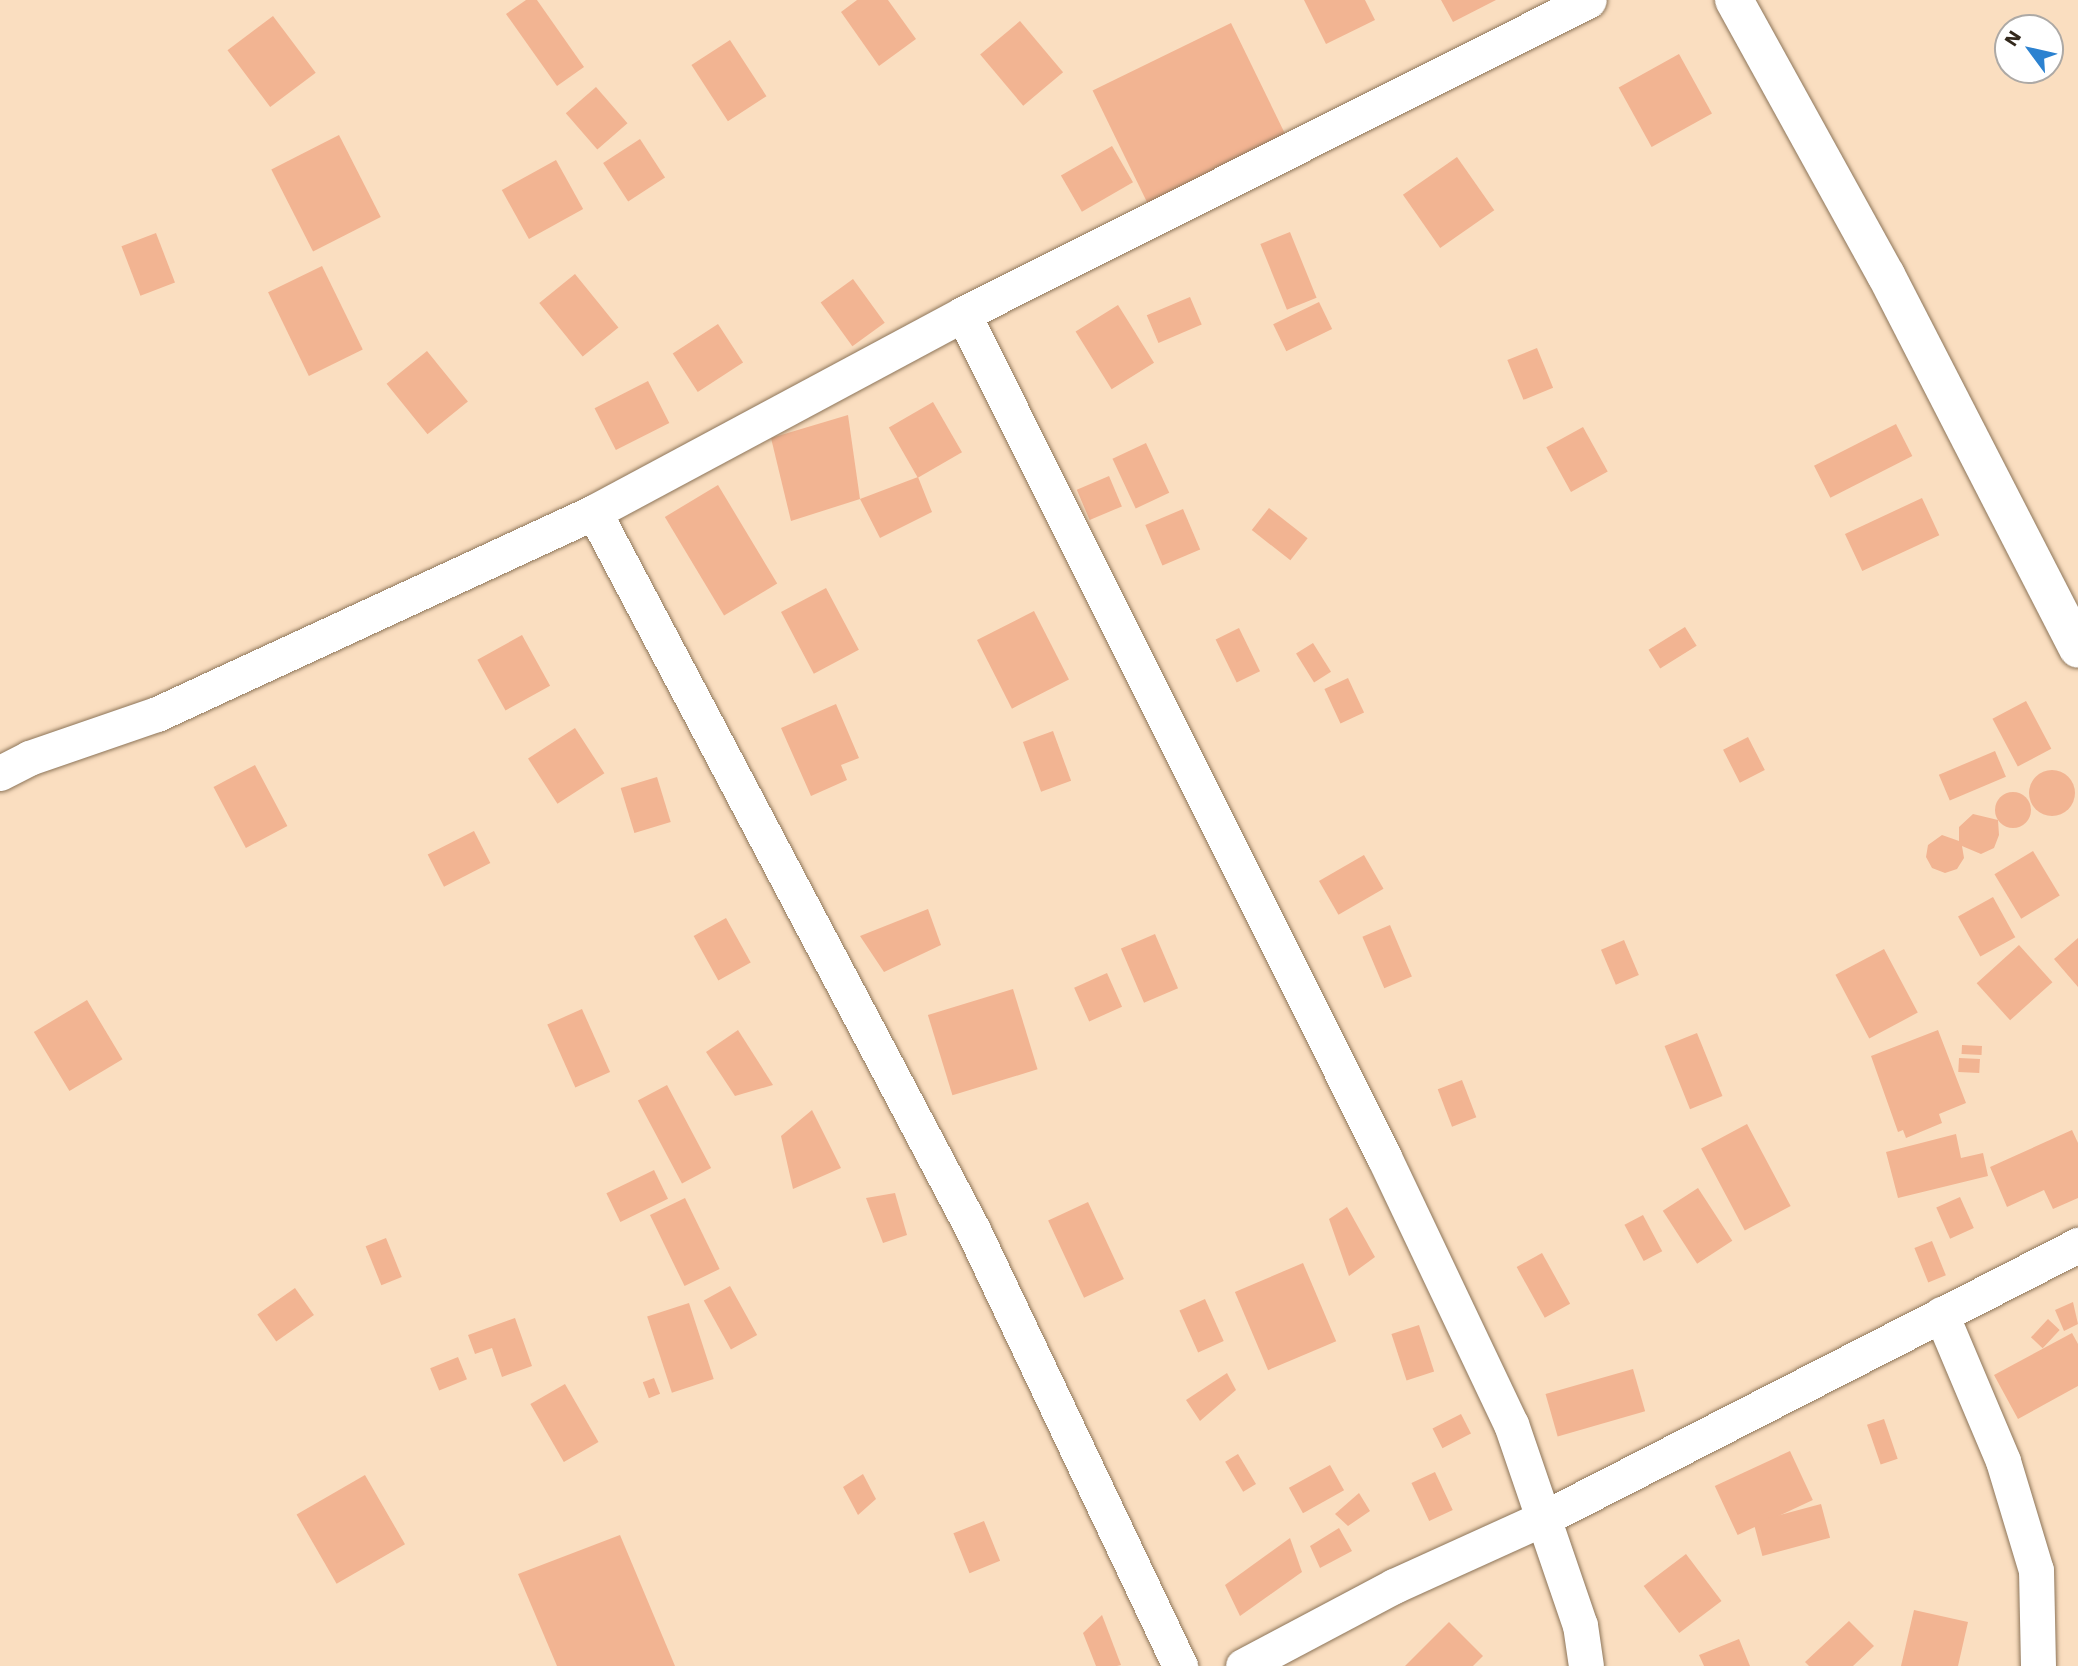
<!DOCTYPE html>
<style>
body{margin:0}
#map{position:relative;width:2078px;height:1666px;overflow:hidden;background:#fadec0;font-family:"Work Sans",sans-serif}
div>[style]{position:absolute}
.building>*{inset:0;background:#f2b492;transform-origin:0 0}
.round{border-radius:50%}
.roads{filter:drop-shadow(0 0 2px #8d7559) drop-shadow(0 0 2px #8d7559)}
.minor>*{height:35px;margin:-17.5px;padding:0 17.5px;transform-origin:17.5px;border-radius:17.5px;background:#fff}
.primary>*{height:38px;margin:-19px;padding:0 19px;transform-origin:19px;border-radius:19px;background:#fff}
span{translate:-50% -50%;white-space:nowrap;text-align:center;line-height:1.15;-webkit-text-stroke:7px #fff;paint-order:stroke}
.north{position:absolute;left:1994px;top:14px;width:70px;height:70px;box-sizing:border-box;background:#fff;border:2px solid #ada9a5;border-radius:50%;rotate:303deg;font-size:19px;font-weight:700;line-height:28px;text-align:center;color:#33291d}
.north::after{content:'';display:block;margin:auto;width:24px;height:32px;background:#2c82d0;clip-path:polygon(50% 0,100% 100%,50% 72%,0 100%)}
</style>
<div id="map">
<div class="building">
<i style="clip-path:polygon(526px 0,537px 0,584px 67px,557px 86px,506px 14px)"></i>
<i style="clip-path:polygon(857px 0,888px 0,916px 39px,879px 66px,841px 12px)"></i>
<i style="clip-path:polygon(1304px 0,1365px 0,1375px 20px,1326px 44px)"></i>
<i style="clip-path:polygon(1441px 0,1496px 0,1453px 22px)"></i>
<i style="left:273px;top:16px;width:71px;height:57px;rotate:53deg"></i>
<i style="left:1020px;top:21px;width:67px;height:52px;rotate:50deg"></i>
<i style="left:1231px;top:23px;width:129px;height:154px;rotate:64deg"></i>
<i style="left:730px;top:40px;width:67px;height:46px;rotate:57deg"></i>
<i style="left:1679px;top:54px;width:68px;height:69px;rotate:61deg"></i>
<i style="left:596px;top:87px;width:48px;height:40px;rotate:49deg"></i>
<i style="left:339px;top:135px;width:92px;height:76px;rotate:63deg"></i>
<i style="left:640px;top:139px;width:46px;height:44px;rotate:57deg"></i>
<i style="left:1112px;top:146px;width:42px;height:59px;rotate:60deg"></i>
<i style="left:1457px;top:157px;width:65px;height:66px;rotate:55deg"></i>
<i style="left:556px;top:160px;width:56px;height:62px;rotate:61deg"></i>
<i style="left:1290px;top:232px;width:71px;height:32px;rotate:68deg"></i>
<i style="left:156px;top:233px;width:53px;height:37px;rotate:69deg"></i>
<i style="left:322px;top:266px;width:93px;height:60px;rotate:64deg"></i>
<i style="left:575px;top:274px;width:69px;height:46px;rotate:51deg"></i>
<i style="left:853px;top:279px;width:54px;height:40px;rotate:54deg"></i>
<i style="left:1190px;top:297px;width:30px;height:47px;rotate:67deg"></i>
<i style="left:1319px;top:302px;width:30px;height:51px;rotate:64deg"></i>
<i style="left:1118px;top:305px;width:68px;height:50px;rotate:58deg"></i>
<i style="left:718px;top:324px;width:46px;height:54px;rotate:57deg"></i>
<i style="left:1537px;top:348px;width:43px;height:32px;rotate:68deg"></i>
<i style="left:427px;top:351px;width:65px;height:52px;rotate:51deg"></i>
<i style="left:648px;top:381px;width:47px;height:60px;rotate:63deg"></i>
<i style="left:933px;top:402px;width:58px;height:51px;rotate:60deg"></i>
<i style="clip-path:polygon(848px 415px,860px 499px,791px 521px,771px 438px)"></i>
<i style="left:1896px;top:424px;width:36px;height:92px;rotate:63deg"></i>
<i style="left:1583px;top:427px;width:51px;height:42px;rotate:61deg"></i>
<i style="left:1146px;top:443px;width:55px;height:37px;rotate:65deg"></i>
<i style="left:1109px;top:476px;width:33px;height:35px;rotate:67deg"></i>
<i style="clip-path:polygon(918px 477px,932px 512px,880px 538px,860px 499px)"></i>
<i style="left:718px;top:485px;width:115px;height:62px;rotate:59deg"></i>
<i style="left:1922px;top:498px;width:41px;height:85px;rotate:65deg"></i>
<i style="left:1269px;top:508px;width:49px;height:28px;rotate:38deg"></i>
<i style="left:1183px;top:509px;width:44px;height:41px;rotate:67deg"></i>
<i style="left:826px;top:588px;width:70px;height:51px;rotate:62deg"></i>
<i style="left:1034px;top:611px;width:77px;height:64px;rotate:63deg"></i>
<i style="left:1685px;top:627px;width:22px;height:43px;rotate:58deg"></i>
<i style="left:1239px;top:628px;width:48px;height:26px;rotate:64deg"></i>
<i style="left:522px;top:635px;width:58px;height:51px;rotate:61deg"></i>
<i style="left:1313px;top:643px;width:34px;height:20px;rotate:58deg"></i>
<i style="left:1348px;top:678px;width:38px;height:26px;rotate:65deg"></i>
<i style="left:2026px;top:701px;width:54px;height:38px;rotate:62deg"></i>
<i style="clip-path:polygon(836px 704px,859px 758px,841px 765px,847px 780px,811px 796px,781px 728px)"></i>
<i style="left:575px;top:728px;width:54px;height:56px;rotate:57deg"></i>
<i style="left:1053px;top:731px;width:53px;height:32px;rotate:70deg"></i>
<i style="left:1748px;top:737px;width:37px;height:28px;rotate:63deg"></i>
<i style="left:1995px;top:751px;width:28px;height:61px;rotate:67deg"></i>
<i style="left:255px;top:765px;width:69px;height:47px;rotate:62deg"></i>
<i class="round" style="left:2029px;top:770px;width:46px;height:46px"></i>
<i style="left:657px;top:777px;width:47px;height:38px;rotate:73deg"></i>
<i class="round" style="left:1995px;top:792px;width:36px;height:36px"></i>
<i style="clip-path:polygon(1973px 814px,1998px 820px,1999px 835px,1994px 848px,1981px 854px,1962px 846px,1964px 858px,1957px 869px,1945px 873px,1932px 868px,1926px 857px,1928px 845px,1942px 835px,1959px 841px,1959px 827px)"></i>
<i style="left:474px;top:831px;width:36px;height:52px;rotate:63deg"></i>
<i style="left:2033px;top:851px;width:52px;height:45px;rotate:59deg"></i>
<i style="left:1364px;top:855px;width:39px;height:52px;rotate:60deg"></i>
<i style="left:1993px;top:897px;width:46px;height:40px;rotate:61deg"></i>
<i style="clip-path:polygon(928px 909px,941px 945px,884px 972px,860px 936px)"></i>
<i style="left:726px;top:918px;width:51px;height:37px;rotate:61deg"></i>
<i style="left:1390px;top:925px;width:56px;height:30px;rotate:67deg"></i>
<i style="left:1155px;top:934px;width:59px;height:37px;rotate:67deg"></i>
<i style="clip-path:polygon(2078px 938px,2078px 987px,2054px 959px)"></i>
<i style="left:1624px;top:940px;width:38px;height:25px;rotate:67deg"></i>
<i style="left:2019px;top:945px;width:50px;height:57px;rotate:48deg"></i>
<i style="left:1884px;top:949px;width:72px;height:55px;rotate:62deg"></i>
<i style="left:1107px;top:973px;width:37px;height:36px;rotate:66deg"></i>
<i style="left:1013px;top:989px;width:84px;height:89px;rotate:73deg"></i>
<i style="left:87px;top:1000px;width:69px;height:62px;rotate:59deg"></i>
<i style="left:582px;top:1009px;width:69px;height:38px;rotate:66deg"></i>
<i style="clip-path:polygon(738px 1030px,773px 1085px,735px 1096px,706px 1052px)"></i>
<i style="clip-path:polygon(1938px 1030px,1966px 1103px,1939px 1114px,1942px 1123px,1906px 1138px,1903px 1130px,1898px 1132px,1871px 1056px)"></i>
<i style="left:1697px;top:1033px;width:68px;height:35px;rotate:68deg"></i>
<i style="left:1962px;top:1045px;width:20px;height:9px;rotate:3deg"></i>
<i style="left:1959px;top:1058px;width:21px;height:14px;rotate:3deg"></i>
<i style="left:1462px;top:1080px;width:40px;height:26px;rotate:69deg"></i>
<i style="left:667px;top:1085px;width:94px;height:33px;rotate:62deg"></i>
<i style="clip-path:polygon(812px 1110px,841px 1168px,793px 1189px,781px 1136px)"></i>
<i style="left:1747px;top:1124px;width:93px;height:52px;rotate:62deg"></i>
<i style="clip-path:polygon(2072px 1130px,2078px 1143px,2078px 1198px,2053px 1209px,2044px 1190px,2007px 1207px,1990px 1167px)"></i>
<i style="clip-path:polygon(1956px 1134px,1961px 1158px,1983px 1153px,1988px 1176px,1898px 1198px,1886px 1152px)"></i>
<i style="left:654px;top:1170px;width:32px;height:53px;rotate:64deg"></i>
<i style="left:1698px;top:1188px;width:63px;height:42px;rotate:57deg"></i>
<i style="clip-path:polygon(895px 1193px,907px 1235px,883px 1243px,866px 1198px)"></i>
<i style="left:1960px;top:1197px;width:34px;height:26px;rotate:66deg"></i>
<i style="left:685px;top:1198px;width:79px;height:39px;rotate:64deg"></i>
<i style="left:1088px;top:1202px;width:85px;height:44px;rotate:65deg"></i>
<i style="clip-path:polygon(1347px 1207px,1375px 1257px,1349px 1276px,1329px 1219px)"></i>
<i style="left:1643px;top:1215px;width:41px;height:21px;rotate:62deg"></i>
<i style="left:386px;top:1238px;width:42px;height:22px;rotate:68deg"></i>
<i style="left:1932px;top:1241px;width:37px;height:19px;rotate:68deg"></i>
<i style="left:1542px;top:1253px;width:58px;height:29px;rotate:61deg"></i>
<i style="left:1303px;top:1263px;width:85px;height:74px;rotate:67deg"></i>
<i style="left:730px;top:1286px;width:56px;height:30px;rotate:61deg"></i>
<i style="left:295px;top:1288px;width:33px;height:46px;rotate:55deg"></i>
<i style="left:1205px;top:1299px;width:46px;height:28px;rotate:66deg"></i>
<i style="clip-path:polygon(2073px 1302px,2078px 1324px,2064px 1331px,2055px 1310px)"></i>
<i style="left:689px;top:1303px;width:80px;height:44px;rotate:72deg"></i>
<i style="clip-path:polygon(515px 1318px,532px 1366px,502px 1377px,492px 1348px,475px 1354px,468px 1335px)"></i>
<i style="left:2048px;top:1319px;width:16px;height:25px;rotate:43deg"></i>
<i style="left:1419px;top:1325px;width:49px;height:29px;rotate:72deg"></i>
<i style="clip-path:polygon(2072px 1333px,2078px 1344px,2078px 1386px,2018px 1419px,1994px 1375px)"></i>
<i style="left:458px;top:1357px;width:24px;height:30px;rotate:68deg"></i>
<i style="left:1633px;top:1369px;width:44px;height:91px;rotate:74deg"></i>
<i style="clip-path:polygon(1227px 1373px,1236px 1390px,1200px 1421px,1186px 1400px)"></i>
<i style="left:654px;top:1378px;width:17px;height:12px;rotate:69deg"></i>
<i style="left:565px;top:1384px;width:67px;height:40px;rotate:60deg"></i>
<i style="left:1461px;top:1414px;width:22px;height:32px;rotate:63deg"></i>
<i style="left:1884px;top:1419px;width:42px;height:18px;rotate:71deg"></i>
<i style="left:1790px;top:1451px;width:54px;height:83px;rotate:65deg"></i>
<i style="left:1238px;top:1454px;width:35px;height:15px;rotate:59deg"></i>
<i style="left:1330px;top:1465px;width:29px;height:47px;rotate:61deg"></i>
<i style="left:1435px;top:1472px;width:42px;height:26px;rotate:65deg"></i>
<i style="clip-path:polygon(863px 1474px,876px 1499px,858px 1515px,843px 1487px)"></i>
<i style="left:365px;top:1475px;width:80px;height:79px;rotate:60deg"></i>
<i style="clip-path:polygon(1359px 1493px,1370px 1511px,1348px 1526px,1335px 1514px)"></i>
<i style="left:1821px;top:1504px;width:35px;height:70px;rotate:75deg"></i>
<i style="left:984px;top:1521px;width:43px;height:33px;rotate:68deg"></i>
<i style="clip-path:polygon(1339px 1528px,1352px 1551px,1320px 1568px,1310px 1546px)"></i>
<i style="clip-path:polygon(620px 1535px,675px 1666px,557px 1666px,518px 1574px)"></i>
<i style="clip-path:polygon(1290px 1538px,1302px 1572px,1240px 1616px,1225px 1585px)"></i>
<i style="left:1686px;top:1554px;width:59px;height:53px;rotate:53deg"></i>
<i style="clip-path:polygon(1914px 1610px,1968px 1622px,1958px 1666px,1901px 1666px)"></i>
<i style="clip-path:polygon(1102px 1615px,1121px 1665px,1117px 1666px,1096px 1666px,1083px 1633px)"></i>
<i style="clip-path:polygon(1849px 1621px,1874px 1646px,1853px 1666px,1809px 1666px,1805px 1662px)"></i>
<i style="clip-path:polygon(1449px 1622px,1483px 1656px,1473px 1666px,1405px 1666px)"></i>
<i style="clip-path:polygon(1739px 1639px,1750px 1666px,1704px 1666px,1699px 1655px)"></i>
</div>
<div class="roads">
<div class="minor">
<i style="left:963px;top:314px;width:942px;rotate:63.46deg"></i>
<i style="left:1384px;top:1157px;width:296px;rotate:64.6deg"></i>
<i style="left:1511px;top:1424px;width:213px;rotate:71.1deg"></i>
<i style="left:1580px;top:1625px;width:41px;rotate:81.7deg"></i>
<i style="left:594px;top:512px;width:812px;rotate:62.17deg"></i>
<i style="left:973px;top:1230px;width:483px;rotate:64.6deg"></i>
<i style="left:0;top:773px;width:33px;rotate:-27deg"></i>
<i style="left:29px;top:758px;width:135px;rotate:-19deg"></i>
<i style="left:157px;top:714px;width:481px;rotate:-24.8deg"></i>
<i style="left:594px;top:512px;width:419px;rotate:-28.2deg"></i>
<i style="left:963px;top:314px;width:700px;rotate:-26.64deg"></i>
<i style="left:1941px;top:1314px;width:160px;rotate:67.1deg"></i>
<i style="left:2003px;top:1461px;width:114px;rotate:73.2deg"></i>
<i style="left:2036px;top:1570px;width:96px;rotate:88.8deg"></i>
<i style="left:1243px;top:1666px;width:171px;rotate:-27.9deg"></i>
<i style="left:1394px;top:1586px;width:167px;rotate:-24.4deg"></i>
<i style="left:1546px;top:1517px;width:598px;rotate:-27.08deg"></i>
</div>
<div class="primary">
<i style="left:1734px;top:0;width:314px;rotate:61.1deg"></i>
<i style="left:1886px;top:275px;width:420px;rotate:62.8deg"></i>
</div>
</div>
<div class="north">N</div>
</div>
